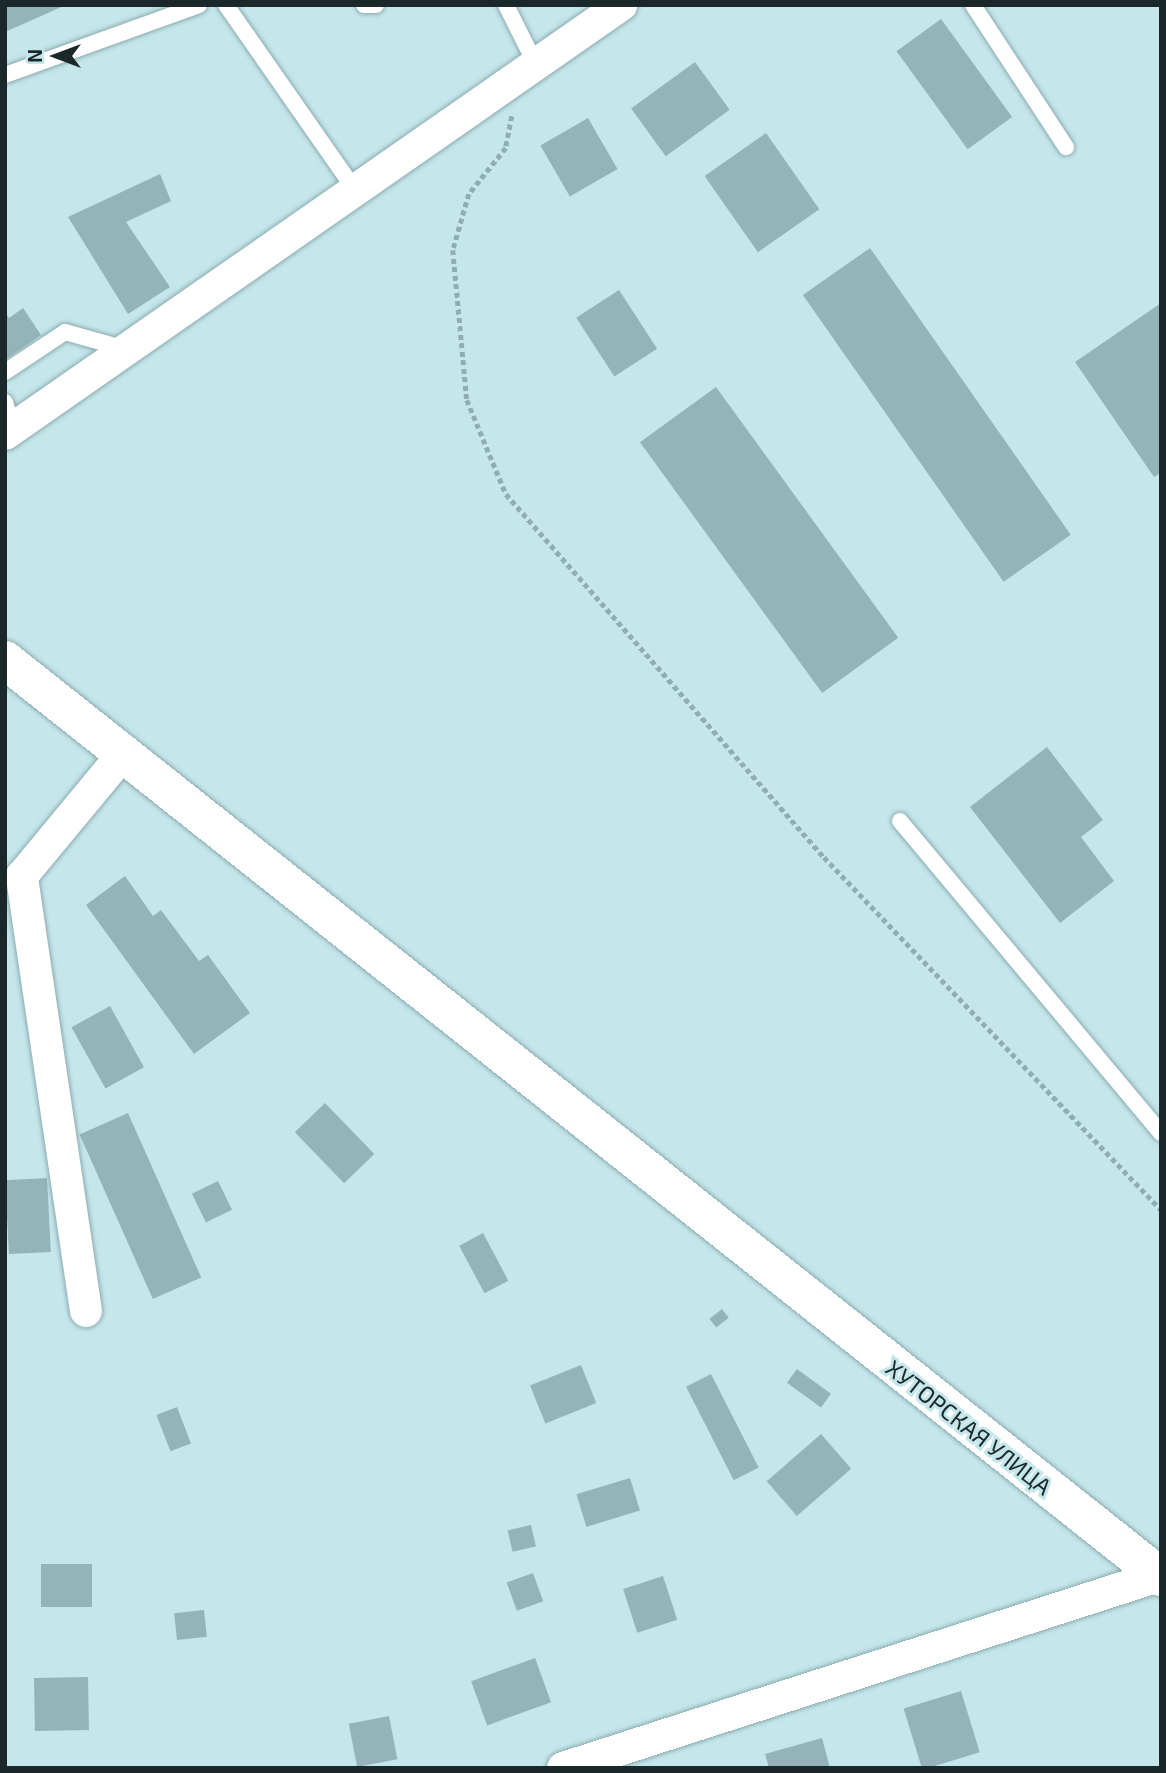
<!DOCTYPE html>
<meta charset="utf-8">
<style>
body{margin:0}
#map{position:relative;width:1166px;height:1773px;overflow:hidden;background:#c5e7eb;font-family:"Exo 2",sans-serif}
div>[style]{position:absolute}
.building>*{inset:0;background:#94b4b9;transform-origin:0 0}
.path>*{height:4.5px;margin-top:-2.25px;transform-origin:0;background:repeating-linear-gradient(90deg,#91adb0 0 5px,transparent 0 8.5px)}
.roads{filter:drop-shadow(0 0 2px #8babaf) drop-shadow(0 0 2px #8babaf)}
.service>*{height:16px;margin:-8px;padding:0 8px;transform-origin:8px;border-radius:8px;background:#fff}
.minor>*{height:32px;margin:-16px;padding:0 16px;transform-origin:16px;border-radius:16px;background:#fff}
.secondary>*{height:38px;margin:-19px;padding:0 19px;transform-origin:19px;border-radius:19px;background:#fff}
span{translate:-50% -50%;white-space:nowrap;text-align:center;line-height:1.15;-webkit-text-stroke:6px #c5e7eb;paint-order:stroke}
.street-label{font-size:23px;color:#1b2829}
.frame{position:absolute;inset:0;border:7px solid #1b2829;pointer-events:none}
.north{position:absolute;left:21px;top:21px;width:70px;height:70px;-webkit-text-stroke:5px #c5e7eb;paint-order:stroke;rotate:270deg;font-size:19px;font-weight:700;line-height:28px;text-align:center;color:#1b2829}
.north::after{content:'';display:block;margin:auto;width:24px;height:32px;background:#1b2829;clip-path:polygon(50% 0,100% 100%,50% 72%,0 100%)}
</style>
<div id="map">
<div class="building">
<i style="clip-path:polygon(5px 5px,66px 5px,5px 32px)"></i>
<i style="left:941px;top:19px;width:121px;height:55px;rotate:54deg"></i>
<i style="left:695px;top:62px;width:59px;height:79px;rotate:54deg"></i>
<i style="left:588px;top:118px;width:59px;height:55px;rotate:60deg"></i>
<i style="left:766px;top:133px;width:93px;height:75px;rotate:55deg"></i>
<i style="clip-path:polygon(160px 174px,171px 201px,126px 222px,170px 287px,128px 314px,68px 217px)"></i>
<i style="left:870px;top:248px;width:350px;height:82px;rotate:55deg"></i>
<i style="left:619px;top:290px;width:70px;height:51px;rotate:57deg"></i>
<i style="clip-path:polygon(1161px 303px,1161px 473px,1154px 477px,1075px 362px)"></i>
<i style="clip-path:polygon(23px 308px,41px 335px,5px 360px,5px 312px,9px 318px)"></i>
<i style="left:716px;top:387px;width:310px;height:94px;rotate:54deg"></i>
<i style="clip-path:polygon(1047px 747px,1103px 820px,1081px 837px,1114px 881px,1060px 923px,970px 807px)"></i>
<i style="clip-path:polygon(125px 876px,153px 916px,161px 910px,199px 961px,208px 955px,250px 1013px,194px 1054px,86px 905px)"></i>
<i style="left:110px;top:1006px;width:70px;height:44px;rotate:61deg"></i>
<i style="left:325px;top:1103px;width:71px;height:42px;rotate:46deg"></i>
<i style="left:128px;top:1113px;width:180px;height:53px;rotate:66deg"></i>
<i style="left:47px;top:1178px;width:74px;height:42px;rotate:87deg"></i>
<i style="left:218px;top:1181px;width:32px;height:29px;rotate:64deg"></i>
<i style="left:483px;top:1233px;width:54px;height:27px;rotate:62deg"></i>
<i style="left:722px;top:1309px;width:11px;height:16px;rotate:52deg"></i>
<i style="left:581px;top:1365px;width:41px;height:55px;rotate:68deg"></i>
<i style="left:797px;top:1369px;width:42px;height:17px;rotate:36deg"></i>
<i style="left:711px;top:1374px;width:105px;height:28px;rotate:63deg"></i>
<i style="left:177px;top:1407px;width:39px;height:22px;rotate:69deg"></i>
<i style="left:821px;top:1434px;width:46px;height:72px;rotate:49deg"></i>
<i style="left:630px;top:1478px;width:34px;height:56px;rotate:73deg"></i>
<i style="left:531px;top:1525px;width:22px;height:24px;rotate:77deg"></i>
<i style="left:41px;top:1564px;width:51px;height:43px"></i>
<i style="left:533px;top:1573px;width:30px;height:28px;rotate:70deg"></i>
<i style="left:663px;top:1576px;width:46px;height:42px;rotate:72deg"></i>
<i style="left:204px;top:1610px;width:27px;height:30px;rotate:84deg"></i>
<i style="left:535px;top:1658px;width:47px;height:68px;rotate:70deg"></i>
<i style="left:88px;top:1677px;width:53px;height:54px;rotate:89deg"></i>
<i style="left:961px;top:1691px;width:64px;height:60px;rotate:73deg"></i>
<i style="left:389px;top:1716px;width:44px;height:41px;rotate:79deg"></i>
<i style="clip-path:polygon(822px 1738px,830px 1768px,769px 1768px,765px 1754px)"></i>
</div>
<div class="path">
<i style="left:512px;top:116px;width:33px;rotate:101deg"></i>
<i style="left:506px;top:148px;width:59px;rotate:128.8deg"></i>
<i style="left:469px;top:194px;width:58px;rotate:105.9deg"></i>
<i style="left:453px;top:250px;width:151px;rotate:84.7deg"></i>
<i style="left:467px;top:400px;width:102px;rotate:67.5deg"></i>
<i style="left:506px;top:494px;width:483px;rotate:48.8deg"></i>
<i style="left:824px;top:857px;width:488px;rotate:46.3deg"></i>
</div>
<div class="roads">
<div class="service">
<i style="left:226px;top:5px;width:222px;rotate:55.1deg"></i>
<i style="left:364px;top:5px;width:12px"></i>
<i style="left:506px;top:5px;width:67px;rotate:63.4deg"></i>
<i style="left:973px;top:5px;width:170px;rotate:56.8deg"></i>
<i style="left:5px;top:75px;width:206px;rotate:-19.8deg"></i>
<i style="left:5px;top:372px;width:72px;rotate:-33.7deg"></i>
<i style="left:65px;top:332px;width:63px;rotate:15.6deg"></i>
<i style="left:5px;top:402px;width:27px;rotate:73deg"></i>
<i style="left:900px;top:821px;width:407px;rotate:50.1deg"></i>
</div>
<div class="minor">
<i style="left:5px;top:434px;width:751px;rotate:-34.85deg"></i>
<i style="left:86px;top:1311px;width:440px;rotate:-98.4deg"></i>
<i style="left:22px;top:876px;width:158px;rotate:-50.4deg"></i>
<i style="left:563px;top:1768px;width:626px;rotate:-17.86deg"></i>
</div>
<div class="secondary">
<i style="left:5px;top:660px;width:1476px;rotate:38.42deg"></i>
</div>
</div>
<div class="street-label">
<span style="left:969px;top:1427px;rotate:38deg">ХУТОРСКАЯ УЛИЦА</span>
</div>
<div class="frame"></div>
<div class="north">N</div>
</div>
